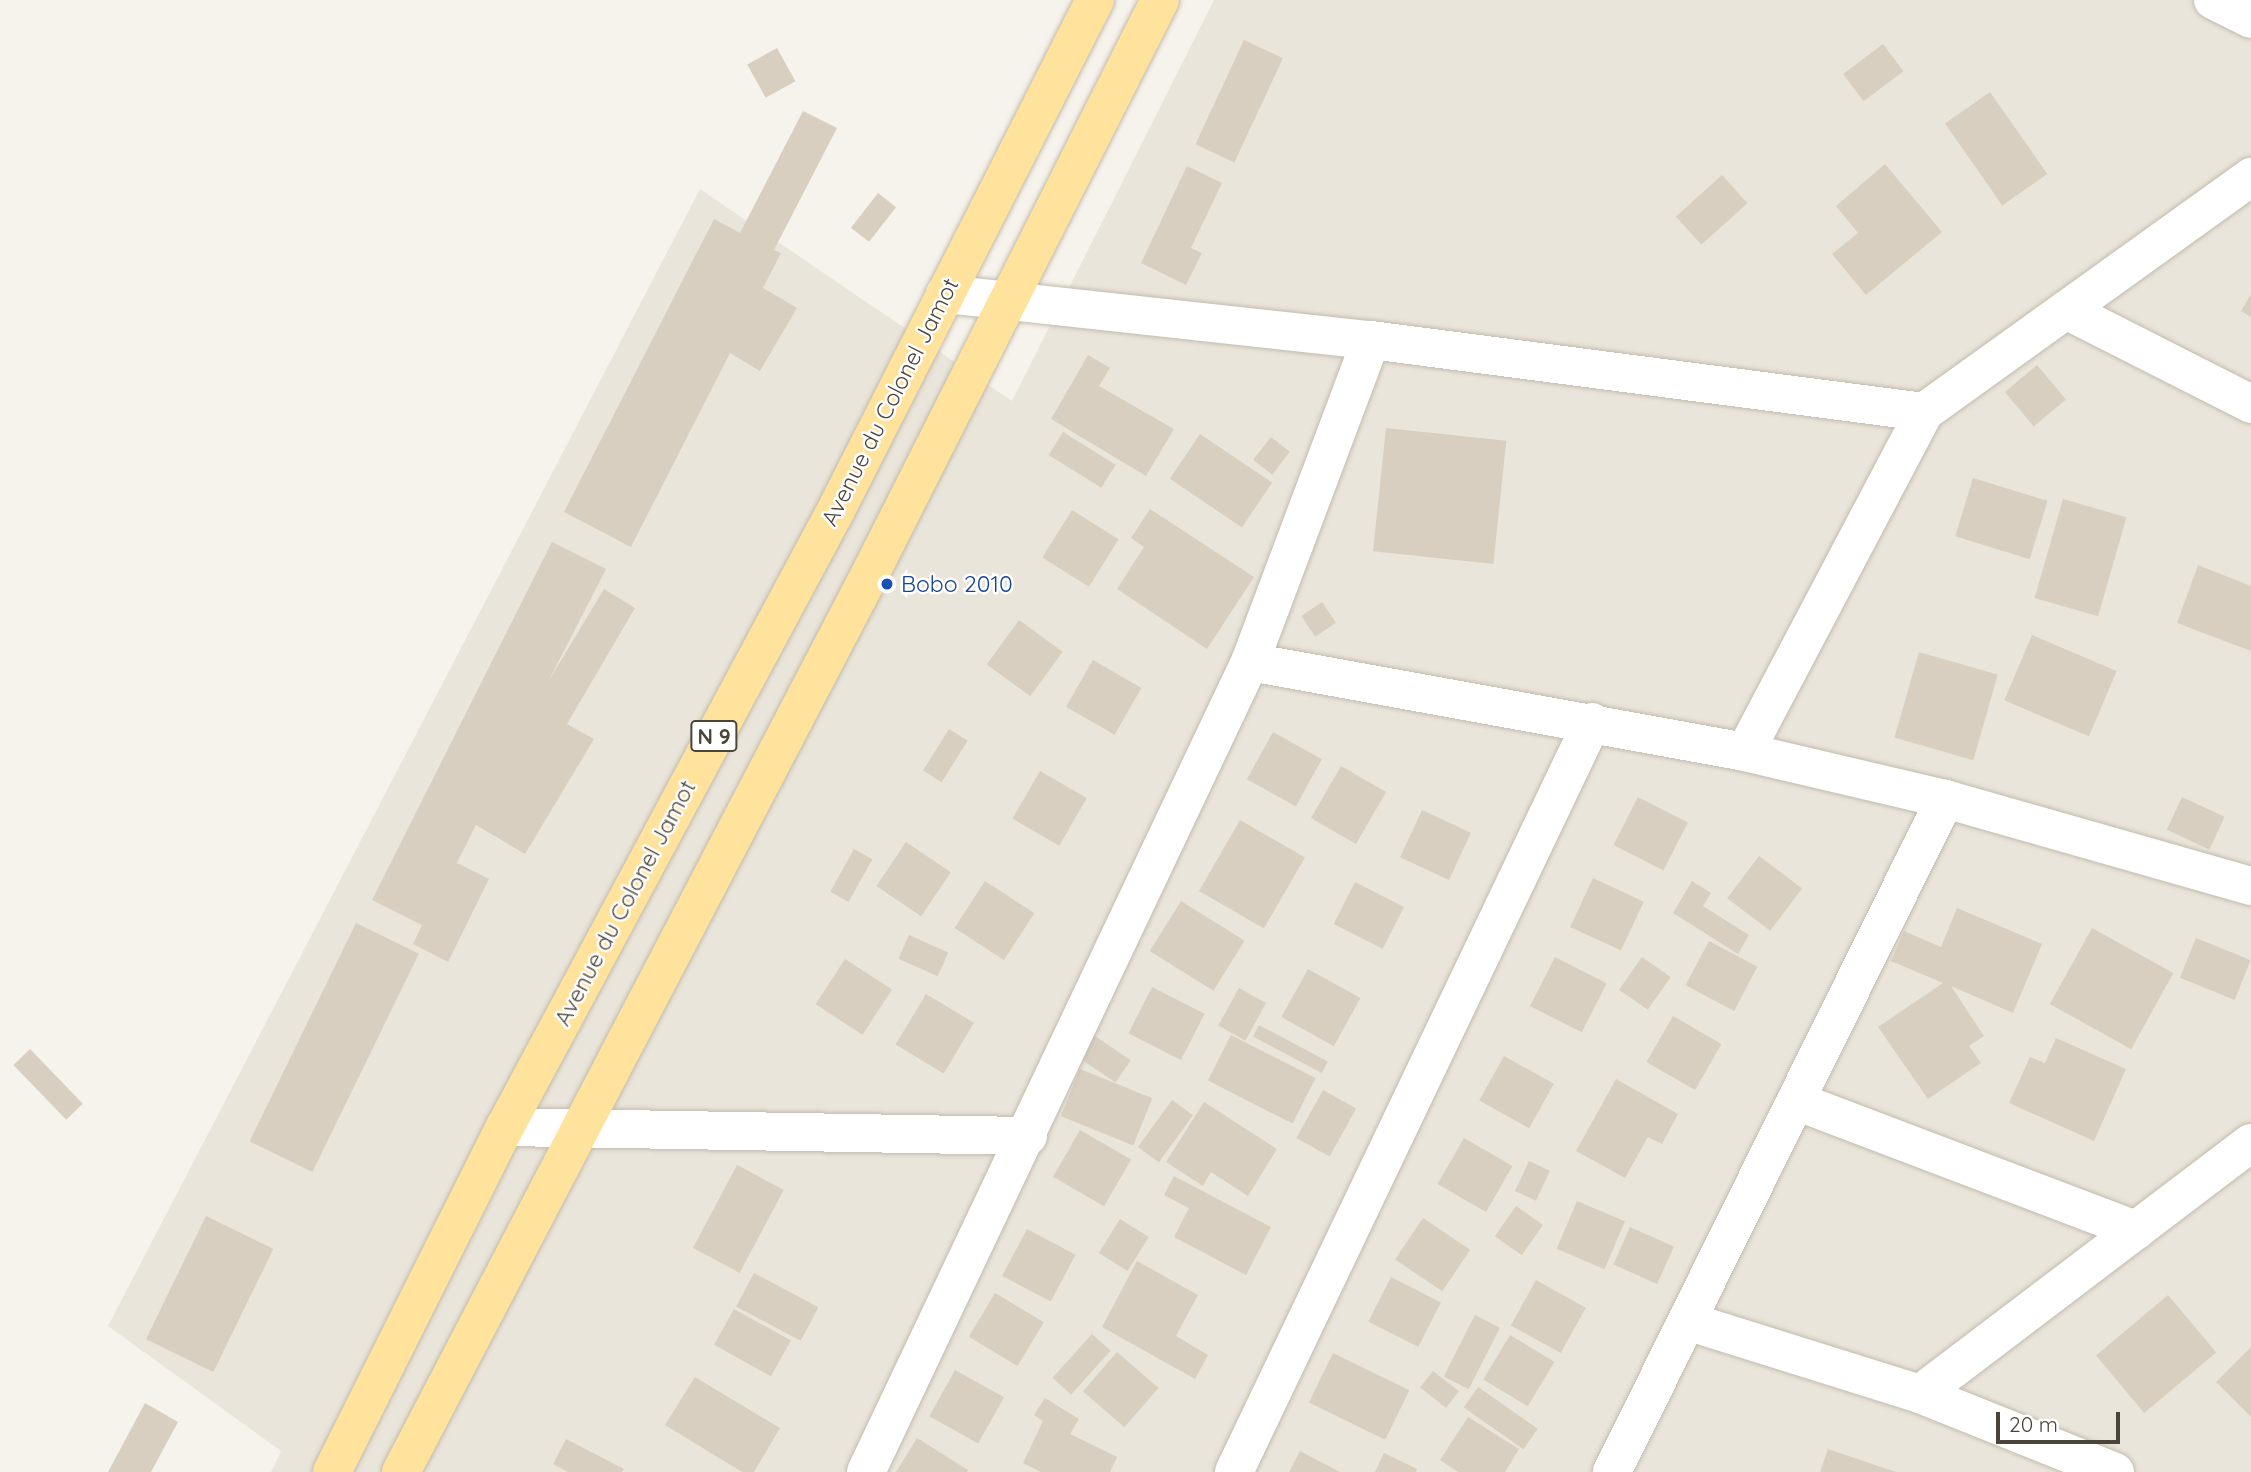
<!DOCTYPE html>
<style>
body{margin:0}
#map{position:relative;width:2251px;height:1472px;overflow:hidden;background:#f6f3ec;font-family:Quicksand,sans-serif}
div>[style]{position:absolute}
.residential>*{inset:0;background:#eae5da}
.building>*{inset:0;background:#d8cfc1;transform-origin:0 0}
.roads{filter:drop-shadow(0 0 2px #c2bbae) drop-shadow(0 0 2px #c2bbae)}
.minor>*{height:38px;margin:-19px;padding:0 19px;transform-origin:19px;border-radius:19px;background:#fff}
.major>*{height:38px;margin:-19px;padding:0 19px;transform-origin:19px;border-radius:19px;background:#ffe39c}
.dots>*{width:19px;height:19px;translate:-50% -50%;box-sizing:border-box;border:4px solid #fff;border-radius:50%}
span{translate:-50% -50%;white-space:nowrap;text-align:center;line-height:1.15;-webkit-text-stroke:5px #fff;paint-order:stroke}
.shield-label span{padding:2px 5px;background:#fff;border:2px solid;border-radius:5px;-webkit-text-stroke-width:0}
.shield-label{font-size:21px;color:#4b4439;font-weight:700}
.street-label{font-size:23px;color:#4b4439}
.transit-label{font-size:23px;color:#164399}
.left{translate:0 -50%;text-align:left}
.scale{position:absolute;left:1996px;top:1412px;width:124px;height:32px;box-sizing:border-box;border:4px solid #4b4439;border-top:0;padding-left:9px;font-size:21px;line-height:24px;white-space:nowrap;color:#4b4439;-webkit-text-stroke:5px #fff;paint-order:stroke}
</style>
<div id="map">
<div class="residential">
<i style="clip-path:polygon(1214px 0,2251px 0,2251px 1472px,271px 1472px,281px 1451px,108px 1326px,700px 189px,1012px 401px)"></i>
</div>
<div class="building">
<i style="left:1244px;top:40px;width:43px;height:115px;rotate:25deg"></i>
<i style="left:1883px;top:44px;width:34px;height:50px;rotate:53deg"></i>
<i style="left:777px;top:48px;width:38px;height:34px;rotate:61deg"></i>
<i style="left:1990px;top:92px;width:100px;height:55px;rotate:55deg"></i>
<i style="clip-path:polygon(803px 111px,837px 128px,774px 250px,781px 253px,763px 288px,797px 308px,760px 371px,730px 353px,631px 547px,564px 512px,714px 219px,740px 233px)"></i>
<i style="clip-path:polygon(1885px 164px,1942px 232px,1866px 295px,1832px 254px,1858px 233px,1836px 206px)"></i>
<i style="clip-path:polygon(1187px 166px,1222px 183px,1191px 248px,1202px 253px,1186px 285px,1141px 263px)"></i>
<i style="left:1722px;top:175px;width:38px;height:62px;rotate:48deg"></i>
<i style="left:878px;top:193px;width:23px;height:44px;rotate:38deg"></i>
<i style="clip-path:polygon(2251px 294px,2251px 317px,2241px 311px)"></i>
<i style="clip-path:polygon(1088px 355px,1110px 368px,1099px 386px,1174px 429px,1146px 476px,1051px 419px)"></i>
<i style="left:2037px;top:365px;width:45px;height:42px;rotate:50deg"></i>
<i style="left:1386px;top:428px;width:121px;height:124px;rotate:6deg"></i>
<i style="left:1063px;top:432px;width:62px;height:27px;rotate:32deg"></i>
<i style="left:1200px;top:434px;width:87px;height:54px;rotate:34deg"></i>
<i style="left:1271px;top:437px;width:24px;height:29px;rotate:38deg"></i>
<i style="left:1973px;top:478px;width:78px;height:61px;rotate:17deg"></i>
<i style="left:2063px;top:499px;width:66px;height:103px;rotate:16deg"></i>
<i style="clip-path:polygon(1150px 509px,1254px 577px,1207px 649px,1117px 589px,1144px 547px,1131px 538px)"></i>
<i style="left:1072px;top:510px;width:55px;height:56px;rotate:32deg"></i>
<i style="clip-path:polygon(552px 542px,606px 569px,548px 682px,604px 589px,635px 608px,567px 724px,594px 739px,525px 854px,476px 825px,457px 863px,489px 879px,448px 962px,413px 944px,422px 925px,372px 900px)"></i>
<i style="clip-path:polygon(2198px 565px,2251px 586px,2251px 651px,2177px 623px)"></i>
<i style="left:1322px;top:602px;width:25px;height:25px;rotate:56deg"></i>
<i style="left:1019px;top:620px;width:54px;height:55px;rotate:36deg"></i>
<i style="left:2032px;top:635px;width:92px;height:71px;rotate:23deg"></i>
<i style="left:1919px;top:652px;width:82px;height:89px;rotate:16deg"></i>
<i style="left:1093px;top:660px;width:56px;height:54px;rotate:30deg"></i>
<i style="left:949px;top:729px;width:22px;height:49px;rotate:32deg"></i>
<i style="left:1273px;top:732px;width:56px;height:54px;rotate:29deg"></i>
<i style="left:1341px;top:766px;width:52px;height:60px;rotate:30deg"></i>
<i style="left:1040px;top:771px;width:54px;height:55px;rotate:30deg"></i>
<i style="left:1638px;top:797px;width:56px;height:54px;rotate:27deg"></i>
<i style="left:2182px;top:797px;width:47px;height:36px;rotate:25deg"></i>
<i style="left:1422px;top:810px;width:54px;height:52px;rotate:25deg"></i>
<i style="left:1240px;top:820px;width:75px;height:82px;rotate:30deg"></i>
<i style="left:906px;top:842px;width:54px;height:53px;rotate:34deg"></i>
<i style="left:854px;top:849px;width:21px;height:49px;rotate:29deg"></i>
<i style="left:1759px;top:856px;width:54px;height:53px;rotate:37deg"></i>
<i style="left:1593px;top:878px;width:56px;height:54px;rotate:25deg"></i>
<i style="left:985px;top:881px;width:59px;height:56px;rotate:33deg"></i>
<i style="clip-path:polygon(1692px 881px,1711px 893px,1703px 906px,1749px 935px,1738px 954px,1673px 913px)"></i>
<i style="left:1355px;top:882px;width:55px;height:47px;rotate:27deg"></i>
<i style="left:1181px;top:901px;width:75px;height:59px;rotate:32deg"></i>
<i style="clip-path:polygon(1957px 908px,2042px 944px,2013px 1013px,1951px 986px,1984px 1036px,1969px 1046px,1981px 1063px,1928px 1099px,1878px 1027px,1943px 983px,1891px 961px,1904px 931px,1941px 947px)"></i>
<i style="left:356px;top:923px;width:70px;height:243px;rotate:26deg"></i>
<i style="left:2092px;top:928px;width:93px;height:87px;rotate:29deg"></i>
<i style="left:909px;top:935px;width:43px;height:26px;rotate:24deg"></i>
<i style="left:2196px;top:938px;width:59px;height:43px;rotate:22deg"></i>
<i style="left:1709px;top:941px;width:55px;height:50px;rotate:28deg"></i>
<i style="left:1555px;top:957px;width:58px;height:55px;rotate:27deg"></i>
<i style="left:1642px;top:957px;width:35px;height:40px;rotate:35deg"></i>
<i style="left:845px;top:959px;width:56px;height:54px;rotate:33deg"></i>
<i style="left:1308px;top:969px;width:60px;height:55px;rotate:29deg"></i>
<i style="left:1152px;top:987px;width:59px;height:52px;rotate:27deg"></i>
<i style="left:1239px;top:988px;width:31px;height:43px;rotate:29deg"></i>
<i style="left:926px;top:994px;width:56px;height:59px;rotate:31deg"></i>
<i style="left:1673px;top:1016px;width:56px;height:53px;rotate:30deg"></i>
<i style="left:1259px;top:1025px;width:78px;height:13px;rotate:28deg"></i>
<i style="left:1086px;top:1030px;width:54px;height:27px;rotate:34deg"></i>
<i style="left:1231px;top:1035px;width:95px;height:51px;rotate:27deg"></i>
<i style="clip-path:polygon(2056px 1038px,2126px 1069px,2094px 1141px,2009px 1103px,2030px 1057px,2045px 1063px)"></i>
<i style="left:30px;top:1049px;width:76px;height:23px;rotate:46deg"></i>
<i style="left:1504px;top:1056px;width:57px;height:51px;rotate:29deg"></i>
<i style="left:1080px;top:1069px;width:78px;height:51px;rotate:22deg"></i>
<i style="clip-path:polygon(1616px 1079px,1678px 1114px,1662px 1144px,1648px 1137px,1625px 1178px,1576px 1151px)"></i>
<i style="left:1323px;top:1090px;width:38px;height:55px;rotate:29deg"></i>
<i style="left:1172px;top:1100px;width:26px;height:58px;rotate:36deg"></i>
<i style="clip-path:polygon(1204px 1102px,1277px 1149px,1248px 1196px,1211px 1172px,1203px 1186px,1166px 1162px)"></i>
<i style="left:1080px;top:1130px;width:59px;height:54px;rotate:30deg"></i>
<i style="left:1464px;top:1138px;width:56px;height:53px;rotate:30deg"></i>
<i style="left:1529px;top:1161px;width:23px;height:33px;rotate:25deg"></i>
<i style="left:737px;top:1165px;width:53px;height:94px;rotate:28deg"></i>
<i style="clip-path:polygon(1174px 1176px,1271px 1227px,1246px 1275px,1174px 1237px,1189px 1208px,1164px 1195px)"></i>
<i style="left:1577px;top:1201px;width:52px;height:52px;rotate:23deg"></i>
<i style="left:1516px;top:1206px;width:33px;height:37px;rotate:35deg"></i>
<i style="left:206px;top:1216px;width:75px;height:137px;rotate:26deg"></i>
<i style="left:1423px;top:1218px;width:57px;height:50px;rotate:34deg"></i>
<i style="left:1120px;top:1219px;width:34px;height:40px;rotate:32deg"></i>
<i style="left:1630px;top:1227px;width:48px;height:41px;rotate:24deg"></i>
<i style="left:1027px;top:1229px;width:55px;height:53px;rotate:28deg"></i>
<i style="clip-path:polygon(1137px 1261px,1198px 1295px,1176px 1336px,1208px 1355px,1195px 1379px,1102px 1327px)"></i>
<i style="left:754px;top:1273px;width:73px;height:38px;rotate:28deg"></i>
<i style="left:1391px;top:1277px;width:56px;height:50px;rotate:27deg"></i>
<i style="left:1536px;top:1280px;width:57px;height:52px;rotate:29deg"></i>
<i style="left:995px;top:1293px;width:57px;height:51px;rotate:31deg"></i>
<i style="left:2168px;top:1295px;width:75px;height:94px;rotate:50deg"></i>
<i style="left:734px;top:1309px;width:65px;height:41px;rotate:29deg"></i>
<i style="left:1475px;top:1315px;width:28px;height:69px;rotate:27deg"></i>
<i style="left:1092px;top:1334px;width:25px;height:59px;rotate:42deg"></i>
<i style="left:1510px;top:1335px;width:52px;height:52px;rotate:31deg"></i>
<i style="clip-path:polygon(2251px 1347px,2251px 1417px,2216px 1382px)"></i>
<i style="left:1117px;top:1352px;width:55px;height:52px;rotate:41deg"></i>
<i style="left:1333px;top:1353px;width:85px;height:55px;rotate:26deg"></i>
<i style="left:955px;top:1370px;width:56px;height:53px;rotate:29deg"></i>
<i style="left:1433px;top:1371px;width:33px;height:21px;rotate:38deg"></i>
<i style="clip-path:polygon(695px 1377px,780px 1428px,754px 1472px,742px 1472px,665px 1425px)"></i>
<i style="left:1478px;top:1387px;width:73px;height:25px;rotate:35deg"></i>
<i style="clip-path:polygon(1045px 1398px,1079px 1419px,1070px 1434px,1117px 1457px,1110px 1472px,1041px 1472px,1023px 1463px,1043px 1421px,1034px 1415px)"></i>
<i style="clip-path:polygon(145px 1403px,178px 1422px,151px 1472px,108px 1472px)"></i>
<i style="clip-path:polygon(1468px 1417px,1519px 1449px,1505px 1472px,1458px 1472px,1440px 1460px)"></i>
<i style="clip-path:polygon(917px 1438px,968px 1470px,967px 1472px,896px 1472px)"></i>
<i style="clip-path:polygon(566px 1439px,624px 1469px,622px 1472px,568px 1472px,553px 1464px)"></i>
<i style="clip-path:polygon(1828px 1449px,1896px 1472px,1820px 1472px)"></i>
<i style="clip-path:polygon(1300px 1451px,1340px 1472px,1289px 1472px)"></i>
<i style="clip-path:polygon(1384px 1453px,1417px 1469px,1416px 1472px,1375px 1472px)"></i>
</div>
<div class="roads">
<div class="minor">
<i style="left:2213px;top:0;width:42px;rotate:26.6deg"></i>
<i style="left:945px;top:294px;width:428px;rotate:6.2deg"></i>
<i style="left:1371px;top:340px;width:558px;rotate:7.42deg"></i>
<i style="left:1924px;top:412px;width:403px;rotate:-35.7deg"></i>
<i style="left:2066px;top:310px;width:208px;rotate:26.9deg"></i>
<i style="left:1250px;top:662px;width:503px;rotate:10.3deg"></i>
<i style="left:1745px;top:752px;width:205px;rotate:13.2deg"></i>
<i style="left:1945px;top:799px;width:318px;rotate:15.9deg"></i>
<i style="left:1745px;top:752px;width:384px;rotate:-62.2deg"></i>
<i style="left:1796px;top:1101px;width:364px;rotate:20.8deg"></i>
<i style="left:505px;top:1127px;width:523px;rotate:0.99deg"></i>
<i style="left:1687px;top:1321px;width:244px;rotate:17.4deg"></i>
<i style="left:1920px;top:1394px;width:210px;rotate:21.8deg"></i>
<i style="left:1920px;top:1394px;width:415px;rotate:-37.2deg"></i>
<i style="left:866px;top:1472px;width:896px;rotate:-64.64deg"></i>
<i style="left:1250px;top:662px;width:344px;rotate:-69.4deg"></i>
<i style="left:1234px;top:1472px;width:831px;rotate:-64.48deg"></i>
<i style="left:1612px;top:1472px;width:751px;rotate:-63.67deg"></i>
</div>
<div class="major">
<i style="left:332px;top:1472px;width:386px;rotate:-63.4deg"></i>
<i style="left:505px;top:1127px;width:700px;rotate:-61.79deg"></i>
<i style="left:836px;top:510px;width:572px;rotate:-63.08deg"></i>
<i style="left:401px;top:1472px;width:1013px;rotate:-62.42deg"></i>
<i style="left:870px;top:574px;width:643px;rotate:-63.2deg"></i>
</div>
</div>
<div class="dots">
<i style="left:887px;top:584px;background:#1a4fb4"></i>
</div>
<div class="shield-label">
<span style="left:714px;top:736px">N 9</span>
</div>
<div class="street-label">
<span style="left:890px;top:402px;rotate:-63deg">Avenue du Colonel Jamot</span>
<span style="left:625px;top:903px;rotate:-62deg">Avenue du Colonel Jamot</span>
</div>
<div class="transit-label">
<span class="left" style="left:901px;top:584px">Bobo 2010</span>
</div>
<div class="scale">20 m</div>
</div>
